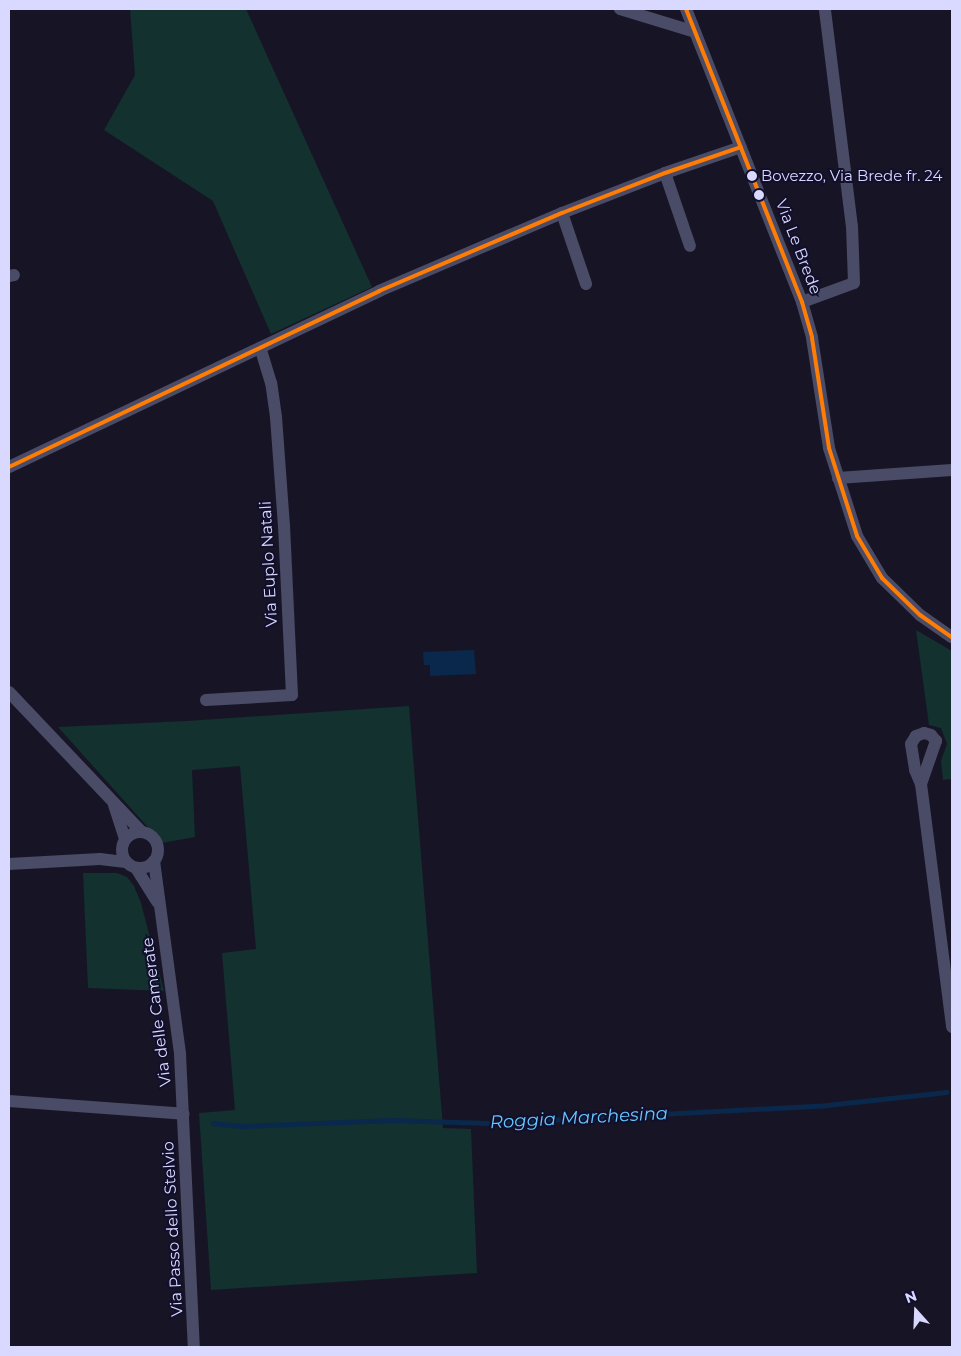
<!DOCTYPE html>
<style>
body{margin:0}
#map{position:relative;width:961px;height:1356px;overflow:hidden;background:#171525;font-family:Montserrat,sans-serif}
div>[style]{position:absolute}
.green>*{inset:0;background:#12312f}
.water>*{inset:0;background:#0a284b}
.stream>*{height:4.5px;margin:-2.25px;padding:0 2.25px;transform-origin:2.25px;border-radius:2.25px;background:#0a284b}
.minor>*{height:12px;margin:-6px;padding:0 6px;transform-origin:6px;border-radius:6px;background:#4a4b66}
.minor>.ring{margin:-6px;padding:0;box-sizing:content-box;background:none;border:12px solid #4a4b66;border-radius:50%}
.bus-1>*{height:4px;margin:-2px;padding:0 2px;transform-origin:2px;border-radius:2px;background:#ff7d04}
.dots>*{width:14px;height:14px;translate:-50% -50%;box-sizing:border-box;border:2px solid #110f2b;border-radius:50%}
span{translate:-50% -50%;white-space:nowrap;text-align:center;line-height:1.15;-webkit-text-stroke:4px #110f2b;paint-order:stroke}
.bus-label{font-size:15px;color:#d9d8ff}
.left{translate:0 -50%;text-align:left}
.street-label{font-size:16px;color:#d9d8ff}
.water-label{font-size:18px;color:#66c8ff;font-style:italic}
.frame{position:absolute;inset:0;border:10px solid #d9d8ff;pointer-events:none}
.north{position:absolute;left:891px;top:1286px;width:50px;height:50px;-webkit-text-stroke:4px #110f2b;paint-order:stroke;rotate:340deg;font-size:14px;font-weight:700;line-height:20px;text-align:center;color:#d9d8ff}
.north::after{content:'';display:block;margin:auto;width:18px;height:22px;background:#d9d8ff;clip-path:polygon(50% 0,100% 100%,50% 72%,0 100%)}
</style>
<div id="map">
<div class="green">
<i style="clip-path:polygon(130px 9px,246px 9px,372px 287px,271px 334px,213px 201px,104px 130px,135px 75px)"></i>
<i style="clip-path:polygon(916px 630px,952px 651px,952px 779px,943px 780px,941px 761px,947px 744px,941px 728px,929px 725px)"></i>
<i style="clip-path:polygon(409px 706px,443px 1128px,471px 1129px,477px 1273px,211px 1290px,199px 1113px,235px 1110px,222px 953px,256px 949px,240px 766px,192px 770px,195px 837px,162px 843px,58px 727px,187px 721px)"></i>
<i style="clip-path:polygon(83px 873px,117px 873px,127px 877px,134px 886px,141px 903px,164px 991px,88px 988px)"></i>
</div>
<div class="water">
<i style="clip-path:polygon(474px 650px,476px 674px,430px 676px,430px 665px,424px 665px,423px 652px)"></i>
</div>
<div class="stream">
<i style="left:213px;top:1123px;width:30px;rotate:6deg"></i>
<i style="left:243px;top:1126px;width:150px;rotate:-2.3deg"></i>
<i style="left:393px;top:1120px;width:95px;rotate:1.8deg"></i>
<i style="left:488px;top:1123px;width:339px;rotate:-3deg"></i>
<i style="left:827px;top:1105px;width:120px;rotate:-6.2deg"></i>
</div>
<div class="minor">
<i style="left:620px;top:9px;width:78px;rotate:17deg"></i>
<i style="left:686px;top:9px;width:315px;rotate:68.4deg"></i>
<i style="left:802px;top:302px;width:37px;rotate:74deg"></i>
<i style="left:812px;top:338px;width:111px;rotate:81.2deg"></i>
<i style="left:829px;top:448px;width:92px;rotate:72.3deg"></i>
<i style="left:857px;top:536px;width:49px;rotate:59.2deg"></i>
<i style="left:882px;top:578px;width:53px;rotate:44.2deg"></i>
<i style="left:920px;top:615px;width:39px;rotate:35deg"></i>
<i style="left:665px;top:173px;width:77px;rotate:71.1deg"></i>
<i style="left:562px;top:213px;width:75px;rotate:71.3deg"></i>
<i style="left:9px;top:276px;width:5px;rotate:-11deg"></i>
<i style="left:802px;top:302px;width:55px;rotate:-20.1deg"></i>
<i style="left:854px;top:283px;width:56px;rotate:-92deg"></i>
<i style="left:852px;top:227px;width:220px;rotate:-97.1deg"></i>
<i style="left:9px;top:467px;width:410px;rotate:-25.4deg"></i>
<i style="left:379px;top:291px;width:199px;rotate:-23.1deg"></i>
<i style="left:562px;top:213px;width:110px;rotate:-21.2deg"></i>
<i style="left:665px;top:173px;width:80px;rotate:-18.9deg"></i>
<i style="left:838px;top:478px;width:114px;rotate:-4deg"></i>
<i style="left:9px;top:692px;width:192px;rotate:46.5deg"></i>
<i style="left:206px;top:700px;width:86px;rotate:-3.3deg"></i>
<i style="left:292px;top:695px;width:169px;rotate:-92.7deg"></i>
<i style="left:284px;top:526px;width:109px;rotate:-94.2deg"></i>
<i style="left:276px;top:417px;width:34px;rotate:-98deg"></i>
<i style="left:271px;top:383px;width:37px;rotate:-107deg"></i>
<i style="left:921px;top:784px;width:46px;rotate:-70.8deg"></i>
<i style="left:936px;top:741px;width:8px;rotate:-130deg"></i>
<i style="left:931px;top:735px;width:7px;rotate:-164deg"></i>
<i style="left:924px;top:733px;width:9px;rotate:159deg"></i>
<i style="left:916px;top:736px;width:9px;rotate:122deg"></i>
<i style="left:911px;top:744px;width:26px;rotate:81deg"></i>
<i style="left:915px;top:770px;width:15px;rotate:67deg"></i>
<i style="left:921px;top:784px;width:245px;rotate:82.7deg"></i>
<i style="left:114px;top:805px;width:36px;rotate:72deg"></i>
<i class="ring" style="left:122px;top:832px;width:24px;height:24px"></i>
<i style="left:154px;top:861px;width:195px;rotate:82.3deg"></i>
<i style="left:180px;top:1054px;width:293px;rotate:87.3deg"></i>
<i style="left:9px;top:864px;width:91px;rotate:-3.1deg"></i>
<i style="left:100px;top:859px;width:26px;rotate:7deg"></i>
<i style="left:136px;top:868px;width:40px;rotate:58deg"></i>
<i style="left:9px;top:1101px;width:175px;rotate:4.2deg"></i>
</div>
<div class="bus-1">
<i style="left:686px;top:9px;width:315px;rotate:68.4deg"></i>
<i style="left:802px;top:302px;width:37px;rotate:74deg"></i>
<i style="left:812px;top:338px;width:111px;rotate:81.2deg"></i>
<i style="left:829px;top:448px;width:92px;rotate:72.3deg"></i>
<i style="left:857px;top:536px;width:49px;rotate:59.2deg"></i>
<i style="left:882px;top:578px;width:53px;rotate:44.2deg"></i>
<i style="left:920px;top:615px;width:39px;rotate:35deg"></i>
<i style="left:9px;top:467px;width:410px;rotate:-25.4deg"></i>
<i style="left:379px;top:291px;width:199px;rotate:-23.1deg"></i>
<i style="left:562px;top:213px;width:110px;rotate:-21.2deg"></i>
<i style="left:665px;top:173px;width:80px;rotate:-18.9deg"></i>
</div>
<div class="dots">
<i style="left:752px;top:176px;background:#d9d8ff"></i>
<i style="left:759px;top:195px;background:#d9d8ff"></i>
</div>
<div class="bus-label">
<span class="left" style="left:761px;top:176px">Bovezzo, Via Brede fr. 24</span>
</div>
<div class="street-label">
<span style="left:798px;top:247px;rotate:69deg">Via Le Brede</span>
<span style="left:269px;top:564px;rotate:-93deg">Via Euplo Natali</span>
<span style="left:157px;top:1012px;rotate:-97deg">Via delle Camerate</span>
<span style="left:173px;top:1229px;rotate:-93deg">Via Passo dello Stelvio</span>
</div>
<div class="water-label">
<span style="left:579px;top:1118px;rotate:-3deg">Roggia Marchesina</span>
</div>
<div class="frame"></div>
<div class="north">N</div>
</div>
